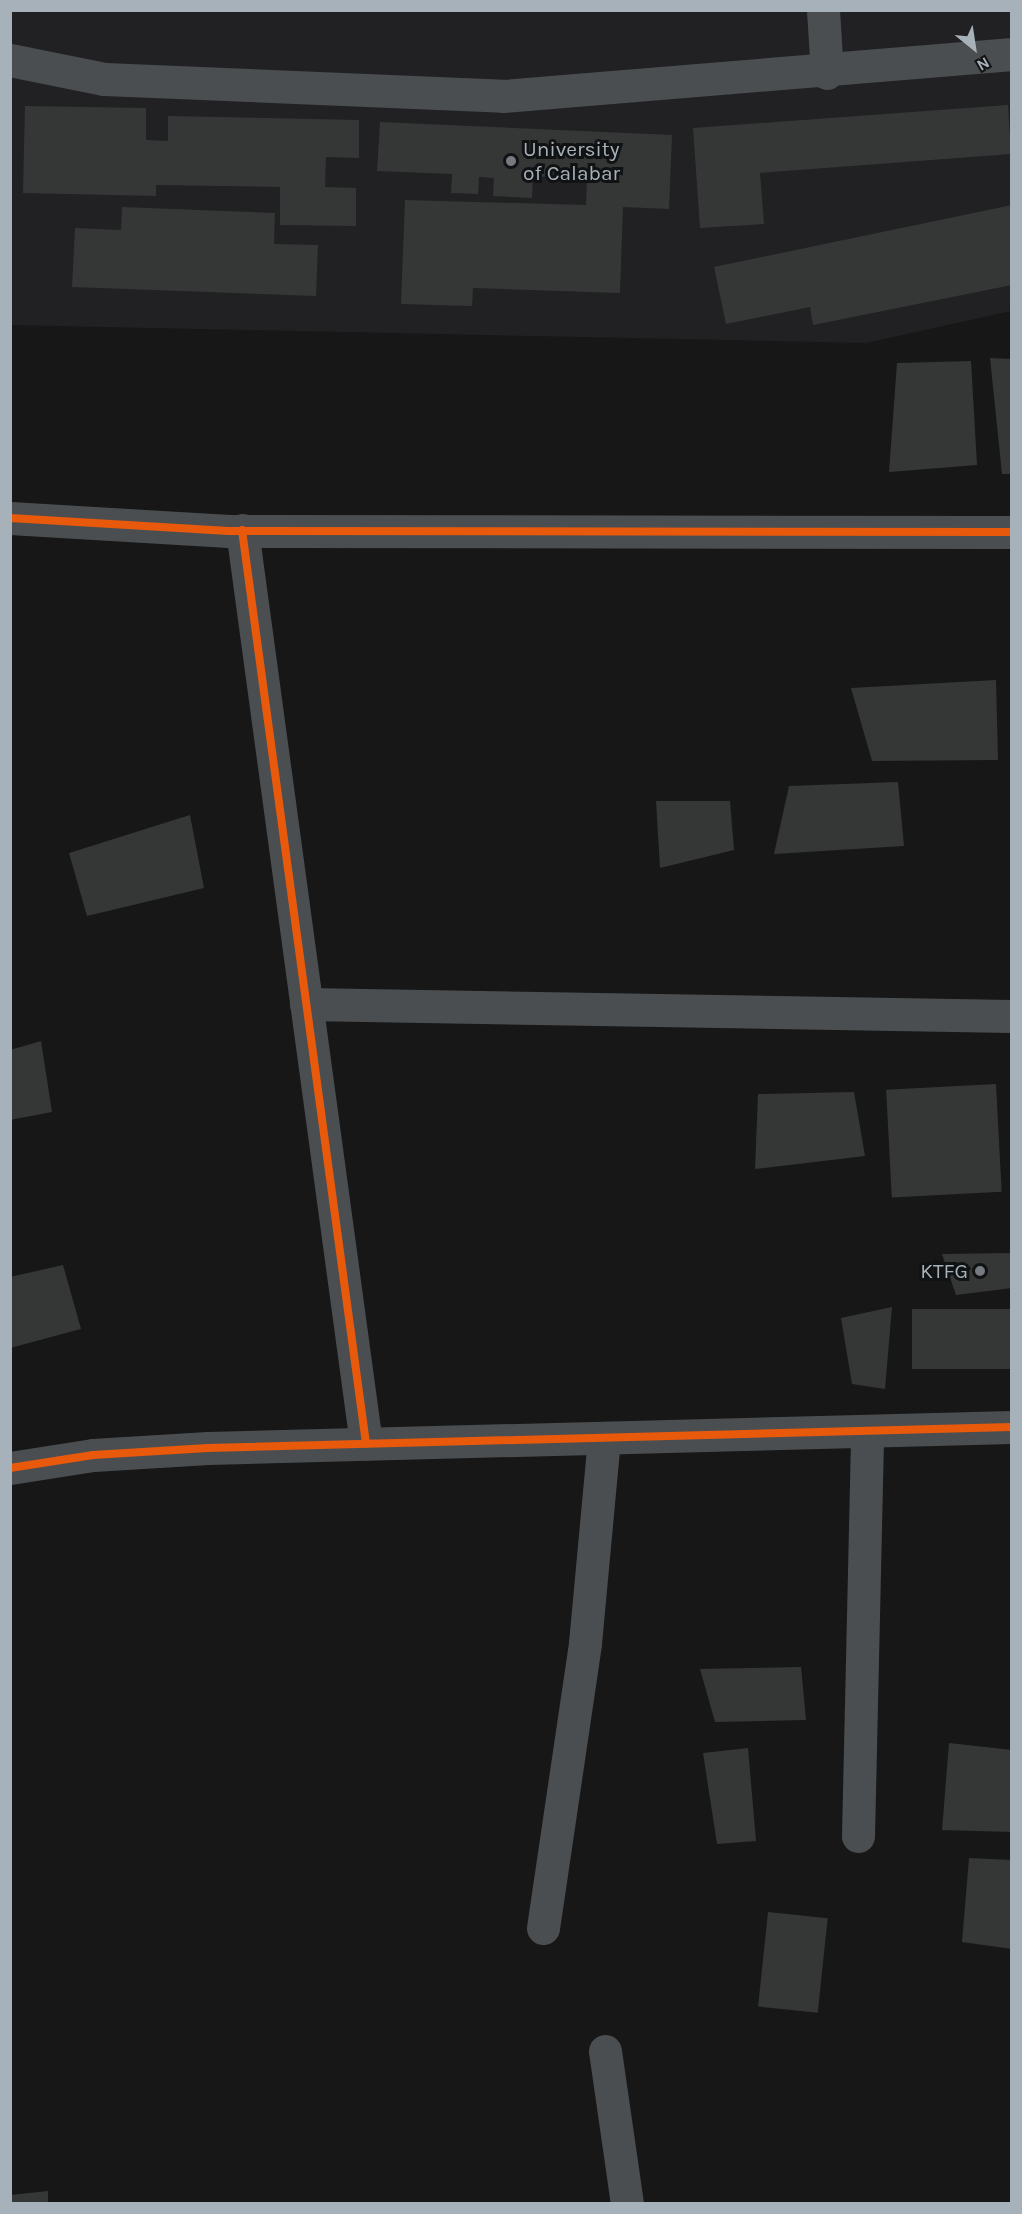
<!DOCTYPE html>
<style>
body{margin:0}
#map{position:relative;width:1022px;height:2214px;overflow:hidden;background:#171717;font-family:Karla,sans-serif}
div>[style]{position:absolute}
.built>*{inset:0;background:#212123}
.building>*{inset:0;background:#353636;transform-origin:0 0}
.minor>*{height:33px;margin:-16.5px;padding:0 16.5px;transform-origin:16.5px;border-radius:16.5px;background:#4b4e50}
.cycleway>*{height:8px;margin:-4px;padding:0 4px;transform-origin:4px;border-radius:4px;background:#e8590c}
.dots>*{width:16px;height:16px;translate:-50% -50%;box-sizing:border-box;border:3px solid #111213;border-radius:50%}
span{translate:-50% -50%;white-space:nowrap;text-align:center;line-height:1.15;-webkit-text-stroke:6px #111213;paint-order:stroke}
.poi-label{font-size:21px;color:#a7b1b9}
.left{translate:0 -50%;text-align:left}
.right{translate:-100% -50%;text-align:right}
.frame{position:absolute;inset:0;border:12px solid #a7b1b9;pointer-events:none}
.north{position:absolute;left:944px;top:18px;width:60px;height:60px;-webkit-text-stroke:4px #111213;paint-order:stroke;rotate:150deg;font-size:16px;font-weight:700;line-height:24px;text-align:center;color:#a7b1b9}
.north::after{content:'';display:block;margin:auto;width:21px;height:27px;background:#a7b1b9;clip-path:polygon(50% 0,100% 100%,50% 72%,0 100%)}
</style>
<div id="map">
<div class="built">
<i style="clip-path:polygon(11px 11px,1011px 11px,1011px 311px,866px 343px,11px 325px)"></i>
</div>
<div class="building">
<i style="clip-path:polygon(1008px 105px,1011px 154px,760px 173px,764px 224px,700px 228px,693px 128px)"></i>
<i style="clip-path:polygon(25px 106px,146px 108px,146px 140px,168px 141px,168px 116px,359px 120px,359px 158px,326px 157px,325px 187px,356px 188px,356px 226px,280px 225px,280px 187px,156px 185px,156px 196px,23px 193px)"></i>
<i style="clip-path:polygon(380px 122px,672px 135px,669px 209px,623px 207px,620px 293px,473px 288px,472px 306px,401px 304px,405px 200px,586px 205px,587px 179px,533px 176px,532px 198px,493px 196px,494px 178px,479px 177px,478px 194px,451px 193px,452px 174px,377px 171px)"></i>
<i style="clip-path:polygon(1012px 205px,1012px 285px,813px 325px,810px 307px,726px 324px,714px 267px)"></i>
<i style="clip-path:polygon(122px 207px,275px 213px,274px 244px,318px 245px,316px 296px,72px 287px,75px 228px,121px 230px)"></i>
<i style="clip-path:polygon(990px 358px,1012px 359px,1012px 474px,1002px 474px)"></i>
<i style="clip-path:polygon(971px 361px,977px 465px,889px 472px,897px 363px)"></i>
<i style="clip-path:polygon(996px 680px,998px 760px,872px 761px,851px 688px)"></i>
<i style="clip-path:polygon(898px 782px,904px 846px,774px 854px,789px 786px)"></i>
<i style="clip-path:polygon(656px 801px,730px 801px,734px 850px,660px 868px)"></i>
<i style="clip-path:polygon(190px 815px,204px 888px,87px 916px,69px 853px)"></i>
<i style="clip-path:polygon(41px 1041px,52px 1112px,10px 1120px,10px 1050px)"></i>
<i style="left:996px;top:1084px;width:108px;height:110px;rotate:87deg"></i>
<i style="clip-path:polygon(854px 1092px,865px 1156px,755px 1169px,758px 1094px)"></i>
<i style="clip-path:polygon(1012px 1253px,1012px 1288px,956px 1295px,942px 1254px)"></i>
<i style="clip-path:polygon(63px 1265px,81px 1329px,10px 1348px,10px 1277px)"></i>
<i style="clip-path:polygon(892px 1307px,885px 1389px,852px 1384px,841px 1318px)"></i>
<i style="left:1012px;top:1309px;width:60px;height:100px;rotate:90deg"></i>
<i style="clip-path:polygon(801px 1667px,806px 1720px,715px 1722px,700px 1669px)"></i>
<i style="clip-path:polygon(949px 1743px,1012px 1750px,1012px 1832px,942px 1830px)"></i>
<i style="clip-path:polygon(748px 1748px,756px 1841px,717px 1844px,703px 1753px)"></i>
<i style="clip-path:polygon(969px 1858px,1012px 1860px,1012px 1949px,962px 1942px)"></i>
<i style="left:768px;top:1912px;width:60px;height:95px;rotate:6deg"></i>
<i style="clip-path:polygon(48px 2191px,48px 2204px,10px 2204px,10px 2195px)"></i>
</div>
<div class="minor">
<i style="left:823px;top:10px;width:63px;rotate:86.4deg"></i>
<i style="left:10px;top:60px;width:96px;rotate:11.4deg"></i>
<i style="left:104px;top:79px;width:399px;rotate:2.4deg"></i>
<i style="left:503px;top:96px;width:511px;rotate:-4.72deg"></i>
<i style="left:10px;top:518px;width:219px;rotate:3.4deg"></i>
<i style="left:229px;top:531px;width:783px;rotate:0.07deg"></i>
<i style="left:242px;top:530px;width:922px;rotate:82.27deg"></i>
<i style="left:306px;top:1004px;width:706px;rotate:0.97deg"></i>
<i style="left:10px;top:1468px;width:84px;rotate:-8.9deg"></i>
<i style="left:93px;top:1455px;width:115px;rotate:-3.5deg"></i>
<i style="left:208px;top:1448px;width:804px;rotate:-1.5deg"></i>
<i style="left:858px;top:1836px;width:404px;rotate:-88.7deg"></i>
<i style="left:543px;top:1928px;width:288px;rotate:-81.6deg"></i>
<i style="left:585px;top:1643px;width:205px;rotate:-84.7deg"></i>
<i style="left:605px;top:2051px;width:155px;rotate:81.8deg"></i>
</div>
<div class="cycleway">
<i style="left:10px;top:518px;width:219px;rotate:3.4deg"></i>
<i style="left:229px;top:531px;width:783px;rotate:0.07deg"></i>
<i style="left:242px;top:530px;width:922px;rotate:82.27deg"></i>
<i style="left:10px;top:1468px;width:84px;rotate:-8.9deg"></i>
<i style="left:93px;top:1455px;width:115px;rotate:-3.5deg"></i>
<i style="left:208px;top:1448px;width:804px;rotate:-1.5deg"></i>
</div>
<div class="dots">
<i style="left:511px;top:161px;background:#757b80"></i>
<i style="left:980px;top:1271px;background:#757b80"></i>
</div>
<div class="poi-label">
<span class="left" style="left:523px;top:161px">University<br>of Calabar</span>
<span class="right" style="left:968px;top:1271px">KTFG</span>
</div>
<div class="frame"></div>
<div class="north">N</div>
</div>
